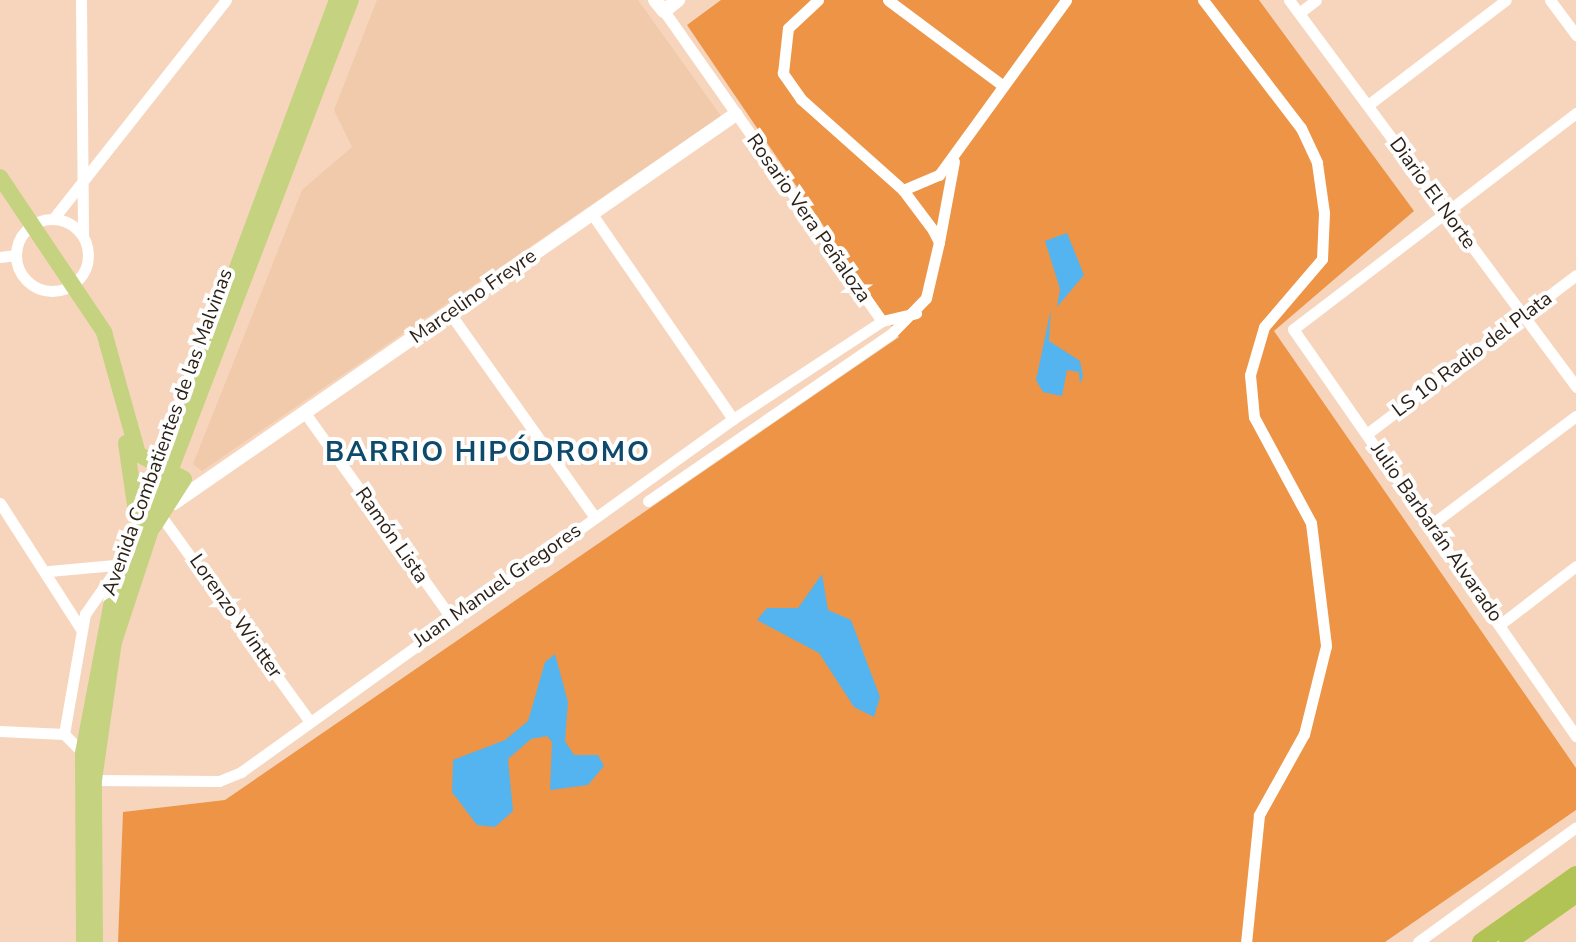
<!DOCTYPE html>
<meta charset="utf-8">
<style>
body{margin:0}
#map{position:relative;width:1576px;height:942px;overflow:hidden;background:#f7d5bc;font-family:"Nunito Sans",sans-serif}
div>[style]{position:absolute}
.built>*{inset:0;background:#f1c9ab}
.green>*{inset:0;background:#ed9446}
.water>*{inset:0;background:#54b4ef}
.minor>*{height:11px;margin:-5.5px;padding:0 5.5px;transform-origin:5.5px;border-radius:5.5px;background:#fff}
.minor>.ring{margin:-5.5px;padding:0;box-sizing:content-box;background:none;border:11px solid #fff;border-radius:50%}
.tertiary>*{height:14px;margin:-7px;padding:0 7px;transform-origin:7px;border-radius:7px;background:#fff}
.primary>*{height:16px;margin:-8px;padding:0 8px;transform-origin:8px;border-radius:8px;background:#c5d280}
.trunk>*{height:18px;margin:-9px;padding:0 9px;transform-origin:9px;border-radius:9px;background:#b2c356}
span{translate:-50% -50%;white-space:nowrap;text-align:center;line-height:1.15;-webkit-text-stroke:8px #fdfefd;paint-order:stroke}
.street-label{font-size:20px;color:#2a1e15}
.district-label{font-size:28px;color:#0e4a6b;font-weight:700;letter-spacing:2px}
</style>
<div id="map">
<div class="built">
<i style="clip-path:polygon(377px 0,638px 0,721px 116px,202px 471px,193px 464px,302px 190px,352px 147px,334px 110px)"></i>
</div>
<div class="green">
<i style="clip-path:polygon(721px 0,1259px 0,1414px 211px,1274px 331px,1576px 768px,1576px 810px,1385px 942px,118px 942px,123px 812px,225px 800px,899px 337px,687px 25px)"></i>
</div>
<div class="water">
<i style="clip-path:polygon(1067px 233px,1084px 275px,1057px 307px,1060px 289px,1045px 241px)"></i>
<i style="clip-path:polygon(1051px 309px,1049px 341px,1080px 361px,1083px 376px,1080px 384px,1079px 372px,1067px 370px,1062px 396px,1043px 392px,1036px 380px)"></i>
<i style="clip-path:polygon(822px 574px,828px 610px,851px 620px,880px 697px,874px 717px,854px 707px,819px 653px,757px 620px,767px 608px,798px 608px)"></i>
<i style="clip-path:polygon(555px 654px,568px 702px,565px 741px,574px 755px,598px 755px,604px 766px,588px 785px,550px 790px,552px 742px,547px 736px,531px 739px,508px 759px,513px 811px,495px 827px,477px 825px,452px 792px,453px 760px,505px 740px,528px 721px,545px 662px)"></i>
</div>
<div class="minor">
<i style="left:81px;top:0;width:236px;rotate:89.5deg"></i>
<i style="left:888px;top:0;width:142px;rotate:36.7deg"></i>
<i style="left:1203px;top:0;width:161px;rotate:52.6deg"></i>
<i style="left:1301px;top:128px;width:38px;rotate:65deg"></i>
<i style="left:1317px;top:163px;width:50px;rotate:82deg"></i>
<i style="left:1324px;top:213px;width:46px;rotate:92.5deg"></i>
<i style="left:1322px;top:259px;width:89px;rotate:130.5deg"></i>
<i style="left:1264px;top:327px;width:50px;rotate:106.3deg"></i>
<i style="left:1250px;top:375px;width:42px;rotate:84.6deg"></i>
<i style="left:1254px;top:417px;width:120px;rotate:61.7deg"></i>
<i style="left:1311px;top:523px;width:124px;rotate:83deg"></i>
<i style="left:1326px;top:646px;width:91px;rotate:104deg"></i>
<i style="left:1304px;top:734px;width:93px;rotate:119.1deg"></i>
<i style="left:1259px;top:815px;width:128px;rotate:95.8deg"></i>
<i style="left:1289px;top:0;width:482px;rotate:53.4deg"></i>
<i style="left:1550px;top:0;width:44px;rotate:53.4deg"></i>
<i style="left:664px;top:11px;width:379px;rotate:54.9deg"></i>
<i style="left:1299px;top:13px;width:21px;rotate:-37deg"></i>
<i style="left:1368px;top:105px;width:173px;rotate:-37.3deg"></i>
<i style="left:1576px;top:113px;width:356px;rotate:142.6deg"></i>
<i style="left:1293px;top:329px;width:496px;rotate:55.2deg"></i>
<i style="left:903px;top:190px;width:39px;rotate:-23deg"></i>
<i style="left:939px;top:175px;width:216px;rotate:-54deg"></i>
<i style="left:592px;top:214px;width:249px;rotate:55.5deg"></i>
<i class="ring" style="left:16px;top:219px;width:61px;height:61px"></i>
<i style="left:53px;top:219px;width:279px;rotate:-51.7deg"></i>
<i style="left:939px;top:242px;width:82px;rotate:-79.5deg"></i>
<i style="left:0;top:257px;width:16px;rotate:-7deg"></i>
<i style="left:449px;top:312px;width:250px;rotate:54.6deg"></i>
<i style="left:305px;top:413px;width:252px;rotate:54.5deg"></i>
<i style="left:1368px;top:433px;width:261px;rotate:-37.2deg"></i>
<i style="left:648px;top:501px;width:296px;rotate:-34.5deg"></i>
<i style="left:892px;top:333px;width:49px;rotate:-45.8deg"></i>
<i style="left:926px;top:298px;width:57px;rotate:-76.9deg"></i>
<i style="left:939px;top:242px;width:13px;rotate:-117deg"></i>
<i style="left:933px;top:230px;width:50px;rotate:-126.9deg"></i>
<i style="left:903px;top:190px;width:137px;rotate:-138.3deg"></i>
<i style="left:801px;top:99px;width:32px;rotate:-125deg"></i>
<i style="left:783px;top:73px;width:45px;rotate:-83.7deg"></i>
<i style="left:788px;top:28px;width:41px;rotate:-43deg"></i>
<i style="left:0;top:503px;width:150px;rotate:57.3deg"></i>
<i style="left:161px;top:516px;width:251px;rotate:54.1deg"></i>
<i style="left:1432px;top:524px;width:180px;rotate:-36.9deg"></i>
<i style="left:49px;top:571px;width:66px;rotate:-5.2deg"></i>
<i style="left:1502px;top:623px;width:93px;rotate:-37.6deg"></i>
<i style="left:0;top:731px;width:64px;rotate:2.7deg"></i>
<i style="left:64px;top:734px;width:27px;rotate:45deg"></i>
<i style="left:64px;top:734px;width:122px;rotate:-80.1deg"></i>
<i style="left:85px;top:614px;width:77px;rotate:-55.1deg"></i>
<i style="left:94px;top:780px;width:125px;rotate:0.5deg"></i>
<i style="left:219px;top:781px;width:24px;rotate:-22deg"></i>
<i style="left:241px;top:772px;width:606px;rotate:-35.66deg"></i>
<i style="left:733px;top:419px;width:178px;rotate:-33.3deg"></i>
<i style="left:882px;top:321px;width:35px;rotate:-13deg"></i>
<i style="left:1418px;top:942px;width:195px;rotate:-36deg"></i>
</div>
<div class="tertiary">
<i style="left:655px;top:0;width:14px;rotate:51deg"></i>
<i style="left:664px;top:11px;width:18px;rotate:-38deg"></i>
<i style="left:174px;top:503px;width:683px;rotate:-34.69deg"></i>
</div>
<div class="primary">
<i style="left:0;top:177px;width:187px;rotate:56.1deg"></i>
<i style="left:104px;top:332px;width:127px;rotate:74.4deg"></i>
<i style="left:138px;top:454px;width:52px;rotate:28.5deg"></i>
<i style="left:184px;top:479px;width:56px;rotate:122.6deg"></i>
<i style="left:126px;top:443px;width:76px;rotate:81.7deg"></i>
<i style="left:84px;top:942px;width:189px;rotate:-90.3deg"></i>
<i style="left:83px;top:753px;width:150px;rotate:-79.2deg"></i>
<i style="left:111px;top:606px;width:647px;rotate:-69.55deg"></i>
<i style="left:95px;top:942px;width:162px;rotate:-90.4deg"></i>
<i style="left:94px;top:780px;width:139px;rotate:-81.8deg"></i>
<i style="left:114px;top:642px;width:185px;rotate:-71.8deg"></i>
<i style="left:172px;top:466px;width:499px;rotate:-69deg"></i>
</div>
<div class="trunk">
<i style="left:1481px;top:942px;width:116px;rotate:-35.2deg"></i>
<i style="left:1508px;top:942px;width:83px;rotate:-35.2deg"></i>
</div>
<div class="street-label">
<span style="left:1433px;top:193px;rotate:54deg">Diario El Norte</span>
<span style="left:809px;top:218px;rotate:55deg">Rosario Vera Peñaloza</span>
<span style="left:473px;top:296px;rotate:-35deg">Marcelino Freyre</span>
<span style="left:1472px;top:354px;rotate:-37deg">LS 10 Radio del Plata</span>
<span style="left:167px;top:432px;rotate:-70deg">Avenida Combatientes de las Malvinas</span>
<span style="left:1437px;top:532px;rotate:55deg">Julio Barbarán Alvarado</span>
<span style="left:392px;top:535px;rotate:55deg">Ramón Lista</span>
<span style="left:497px;top:585px;rotate:-35deg">Juan Manuel Gregores</span>
<span style="left:236px;top:616px;rotate:55deg">Lorenzo Wintter</span>
</div>
<div class="district-label">
<span style="left:488px;top:452px">BARRIO HIPÓDROMO</span>
</div>
</div>
